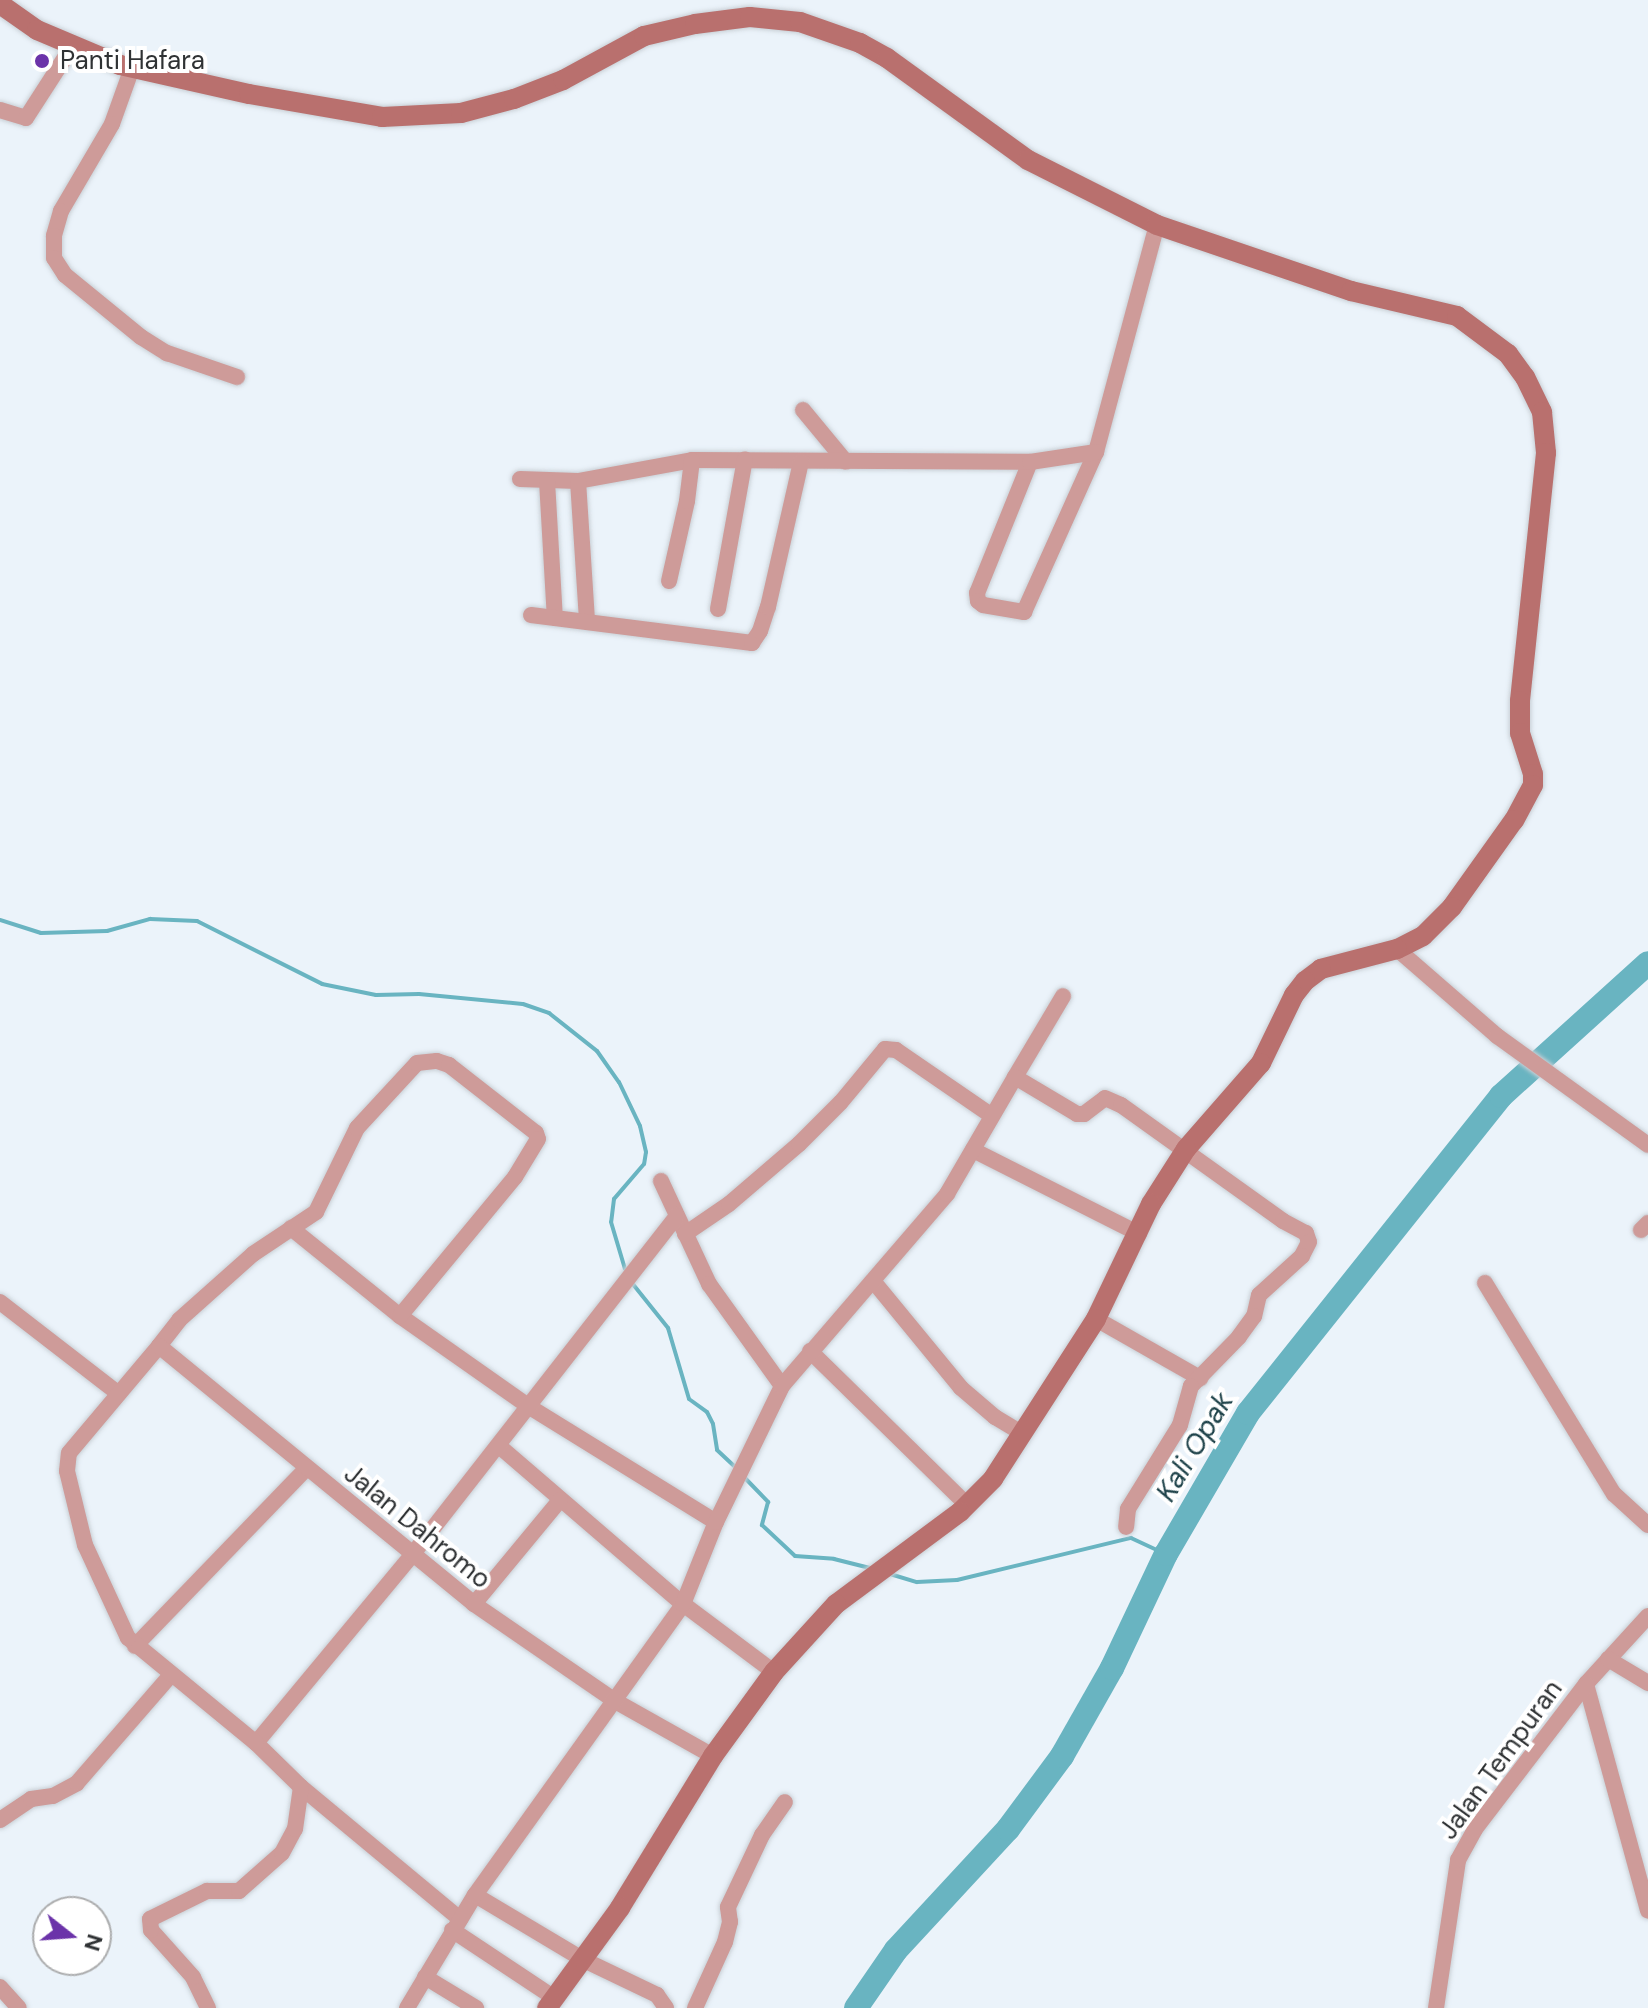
<!DOCTYPE html>
<style>
body{margin:0}
#map{position:relative;width:1648px;height:2008px;overflow:hidden;background:#ebf3fa;font-family:"DM Sans",sans-serif}
div>[style]{position:absolute}
.stream>*{height:4px;margin:-2px;padding:0 2px;transform-origin:2px;border-radius:2px;background:#69b4c1}
.river>*{height:24px;margin:-12px;padding:0 12px;transform-origin:12px;border-radius:12px;background:#69b4c1}
.roads{filter:drop-shadow(0 0 2px #c9d0d6) drop-shadow(0 0 2px #c9d0d6)}
.street>*{height:16px;margin:-8px;padding:0 8px;transform-origin:8px;border-radius:8px;background:#ce9b99}
.secondary>*{height:20px;margin:-10px;padding:0 10px;transform-origin:10px;border-radius:10px;background:#b9706e}
.dots>*{width:22px;height:22px;translate:-50% -50%;box-sizing:border-box;border:4px solid #fff;border-radius:50%}
span{translate:-50% -50%;white-space:nowrap;text-align:center;line-height:1.15;-webkit-text-stroke:8px #fff;paint-order:stroke}
.poi-label{font-size:26px;color:#2f3234}
.left{translate:0 -50%;text-align:left}
.street-label{font-size:26px;color:#2f3234}
.water-label{font-size:28px;color:#1f434a;font-style:italic}
.north{position:absolute;left:32px;top:1896px;width:80px;height:80px;box-sizing:border-box;background:#fff;border:2px solid #acadae;border-radius:50%;rotate:107deg;font-size:22px;font-weight:700;line-height:32px;text-align:center;color:#2f3234}
.north::after{content:'';display:block;margin:auto;width:28px;height:36px;background:#6b33a9;clip-path:polygon(50% 0,100% 100%,50% 72%,0 100%)}
</style>
<div id="map">
<div class="stream">
<i style="left:0;top:920px;width:43px;rotate:17.6deg"></i>
<i style="left:41px;top:933px;width:66px;rotate:-1.7deg"></i>
<i style="left:107px;top:931px;width:45px;rotate:-15.6deg"></i>
<i style="left:150px;top:919px;width:47px;rotate:2.4deg"></i>
<i style="left:197px;top:921px;width:140px;rotate:26.7deg"></i>
<i style="left:322px;top:984px;width:55px;rotate:11.5deg"></i>
<i style="left:376px;top:995px;width:43px;rotate:-1.3deg"></i>
<i style="left:419px;top:994px;width:104px;rotate:5.5deg"></i>
<i style="left:523px;top:1004px;width:28px;rotate:19deg"></i>
<i style="left:549px;top:1013px;width:61px;rotate:38.4deg"></i>
<i style="left:597px;top:1051px;width:38px;rotate:55deg"></i>
<i style="left:619px;top:1082px;width:49px;rotate:64.5deg"></i>
<i style="left:640px;top:1126px;width:27px;rotate:77deg"></i>
<i style="left:646px;top:1152px;width:12px;rotate:99deg"></i>
<i style="left:644px;top:1164px;width:46px;rotate:130.6deg"></i>
<i style="left:614px;top:1199px;width:23px;rotate:97deg"></i>
<i style="left:611px;top:1222px;width:49px;rotate:73.4deg"></i>
<i style="left:632px;top:1283px;width:58px;rotate:51.3deg"></i>
<i style="left:668px;top:1328px;width:74px;rotate:73.5deg"></i>
<i style="left:689px;top:1399px;width:22px;rotate:36deg"></i>
<i style="left:707px;top:1412px;width:13px;rotate:63deg"></i>
<i style="left:713px;top:1424px;width:26px;rotate:81deg"></i>
<i style="left:717px;top:1450px;width:23px;rotate:43deg"></i>
<i style="left:744px;top:1477px;width:35px;rotate:46deg"></i>
<i style="left:768px;top:1502px;width:24px;rotate:105deg"></i>
<i style="left:762px;top:1525px;width:45px;rotate:43.2deg"></i>
<i style="left:795px;top:1556px;width:39px;rotate:4deg"></i>
<i style="left:834px;top:1559px;width:38px;rotate:14deg"></i>
<i style="left:890px;top:1574px;width:28px;rotate:17deg"></i>
<i style="left:917px;top:1582px;width:40px;rotate:-2.9deg"></i>
<i style="left:957px;top:1580px;width:179px;rotate:-13.6deg"></i>
<i style="left:1131px;top:1538px;width:38px;rotate:25deg"></i>
</div>
<div class="river">
<i style="left:856px;top:2008px;width:70px;rotate:-55.4deg"></i>
<i style="left:896px;top:1950px;width:165px;rotate:-47.2deg"></i>
<i style="left:1008px;top:1829px;width:91px;rotate:-53.5deg"></i>
<i style="left:1062px;top:1756px;width:101px;rotate:-60.4deg"></i>
<i style="left:1112px;top:1668px;width:126px;rotate:-64.7deg"></i>
<i style="left:1166px;top:1554px;width:163px;rotate:-59.8deg"></i>
<i style="left:1248px;top:1413px;width:406px;rotate:-51.4deg"></i>
<i style="left:1501px;top:1096px;width:198px;rotate:-42.1deg"></i>
</div>
<div class="roads">
<div class="street">
<i style="left:132px;top:68px;width:59px;rotate:109.7deg"></i>
<i style="left:112px;top:124px;width:101px;rotate:120.4deg"></i>
<i style="left:61px;top:211px;width:26px;rotate:106deg"></i>
<i style="left:54px;top:236px;width:22px;rotate:90deg"></i>
<i style="left:54px;top:258px;width:20px;rotate:57deg"></i>
<i style="left:65px;top:275px;width:98px;rotate:39.2deg"></i>
<i style="left:141px;top:337px;width:31px;rotate:32deg"></i>
<i style="left:167px;top:353px;width:74px;rotate:18.9deg"></i>
<i style="left:0;top:110px;width:27px;rotate:17deg"></i>
<i style="left:26px;top:118px;width:87px;rotate:-57.2deg"></i>
<i style="left:803px;top:410px;width:67px;rotate:50.4deg"></i>
<i style="left:1030px;top:462px;width:141px;rotate:112deg"></i>
<i style="left:977px;top:593px;width:8px;rotate:83deg"></i>
<i style="left:978px;top:601px;width:6px;rotate:39deg"></i>
<i style="left:983px;top:605px;width:42px;rotate:9.7deg"></i>
<i style="left:1024px;top:612px;width:175px;rotate:-65.8deg"></i>
<i style="left:1096px;top:452px;width:235px;rotate:-75deg"></i>
<i style="left:520px;top:479px;width:58px;rotate:2deg"></i>
<i style="left:578px;top:481px;width:116px;rotate:-10.4deg"></i>
<i style="left:692px;top:460px;width:338px;rotate:0.3deg"></i>
<i style="left:1030px;top:462px;width:67px;rotate:-8.6deg"></i>
<i style="left:547px;top:481px;width:137px;rotate:86.7deg"></i>
<i style="left:578px;top:481px;width:141px;rotate:86.3deg"></i>
<i style="left:669px;top:581px;width:82px;rotate:-77.3deg"></i>
<i style="left:687px;top:501px;width:41px;rotate:-83deg"></i>
<i style="left:718px;top:609px;width:152px;rotate:-79.8deg"></i>
<i style="left:531px;top:615px;width:223px;rotate:7.2deg"></i>
<i style="left:752px;top:643px;width:14px;rotate:-56deg"></i>
<i style="left:760px;top:631px;width:25px;rotate:-72deg"></i>
<i style="left:768px;top:607px;width:149px;rotate:-77.2deg"></i>
<i style="left:1397px;top:949px;width:133px;rotate:41deg"></i>
<i style="left:1497px;top:1036px;width:186px;rotate:35.8deg"></i>
<i style="left:1015px;top:1077px;width:94px;rotate:-59.3deg"></i>
<i style="left:973px;top:1150px;width:186px;rotate:26.8deg"></i>
<i style="left:661px;top:1181px;width:114px;rotate:65deg"></i>
<i style="left:709px;top:1284px;width:125px;rotate:54.4deg"></i>
<i style="left:291px;top:1228px;width:140px;rotate:38.9deg"></i>
<i style="left:400px;top:1316px;width:156px;rotate:35.1deg"></i>
<i style="left:528px;top:1406px;width:221px;rotate:31.7deg"></i>
<i style="left:1641px;top:1230px;width:10px;rotate:-45deg"></i>
<i style="left:685px;top:1234px;width:53px;rotate:-34.3deg"></i>
<i style="left:729px;top:1204px;width:92px;rotate:-40.6deg"></i>
<i style="left:799px;top:1144px;width:59px;rotate:-45deg"></i>
<i style="left:841px;top:1102px;width:69px;rotate:-50.3deg"></i>
<i style="left:885px;top:1049px;width:11px;rotate:5deg"></i>
<i style="left:896px;top:1050px;width:116px;rotate:34.5deg"></i>
<i style="left:874px;top:1282px;width:137px;rotate:50.6deg"></i>
<i style="left:961px;top:1388px;width:45px;rotate:40.5deg"></i>
<i style="left:995px;top:1417px;width:33px;rotate:31deg"></i>
<i style="left:1485px;top:1283px;width:247px;rotate:58.6deg"></i>
<i style="left:1614px;top:1494px;width:46px;rotate:42.4deg"></i>
<i style="left:0;top:1302px;width:150px;rotate:37.7deg"></i>
<i style="left:1096px;top:1319px;width:120px;rotate:29.6deg"></i>
<i style="left:159px;top:1346px;width:33px;rotate:-52deg"></i>
<i style="left:179px;top:1320px;width:99px;rotate:-41.7deg"></i>
<i style="left:253px;top:1254px;width:76px;rotate:-33.7deg"></i>
<i style="left:316px;top:1212px;width:93px;rotate:-64deg"></i>
<i style="left:357px;top:1128px;width:88px;rotate:-47.3deg"></i>
<i style="left:417px;top:1063px;width:20px;rotate:-6deg"></i>
<i style="left:437px;top:1061px;width:13px;rotate:18deg"></i>
<i style="left:449px;top:1065px;width:110px;rotate:38deg"></i>
<i style="left:536px;top:1133px;width:6px;rotate:72deg"></i>
<i style="left:538px;top:1139px;width:44px;rotate:121.2deg"></i>
<i style="left:515px;top:1177px;width:180px;rotate:129.6deg"></i>
<i style="left:810px;top:1351px;width:220px;rotate:44.4deg"></i>
<i style="left:499px;top:1446px;width:243px;rotate:40.7deg"></i>
<i style="left:683px;top:1604px;width:114px;rotate:36.8deg"></i>
<i style="left:474px;top:1604px;width:135px;rotate:-50.4deg"></i>
<i style="left:1648px;top:1616px;width:92px;rotate:132.4deg"></i>
<i style="left:1586px;top:1684px;width:235px;rotate:74.7deg"></i>
<i style="left:135px;top:1646px;width:246px;rotate:-46deg"></i>
<i style="left:1608px;top:1659px;width:47px;rotate:31deg"></i>
<i style="left:256px;top:1743px;width:244px;rotate:-50.3deg"></i>
<i style="left:412px;top:1555px;width:430px;rotate:-52deg"></i>
<i style="left:0;top:1820px;width:37px;rotate:-34deg"></i>
<i style="left:31px;top:1799px;width:22px;rotate:-8deg"></i>
<i style="left:53px;top:1796px;width:27px;rotate:-28deg"></i>
<i style="left:77px;top:1783px;width:142px;rotate:-49deg"></i>
<i style="left:475px;top:1895px;width:127px;rotate:30.8deg"></i>
<i style="left:584px;top:1960px;width:81px;rotate:25.6deg"></i>
<i style="left:657px;top:1995px;width:16px;rotate:55deg"></i>
<i style="left:460px;top:1919px;width:207px;rotate:-140.3deg"></i>
<i style="left:301px;top:1787px;width:63px;rotate:-135.6deg"></i>
<i style="left:256px;top:1743px;width:166px;rotate:-140.6deg"></i>
<i style="left:128px;top:1638px;width:102px;rotate:-114.8deg"></i>
<i style="left:85px;top:1545px;width:76px;rotate:-103.7deg"></i>
<i style="left:67px;top:1471px;width:18px;rotate:-84deg"></i>
<i style="left:69px;top:1453px;width:140px;rotate:-49.9deg"></i>
<i style="left:159px;top:1346px;width:407px;rotate:39.3deg"></i>
<i style="left:474px;top:1604px;width:171px;rotate:34.5deg"></i>
<i style="left:615px;top:1701px;width:112px;rotate:29.3deg"></i>
<i style="left:452px;top:1930px;width:121px;rotate:33.6deg"></i>
<i style="left:425px;top:1977px;width:60px;rotate:31.3deg"></i>
<i style="left:0;top:1987px;width:28px;rotate:48deg"></i>
<i style="left:208px;top:2008px;width:34px;rotate:-116deg"></i>
<i style="left:193px;top:1977px;width:63px;rotate:-131.8deg"></i>
<i style="left:151px;top:1930px;width:11px;rotate:-95deg"></i>
<i style="left:150px;top:1919px;width:64px;rotate:-26.2deg"></i>
<i style="left:207px;top:1891px;width:32px"></i>
<i style="left:239px;top:1891px;width:57px;rotate:-41.5deg"></i>
<i style="left:282px;top:1853px;width:27px;rotate:-62deg"></i>
<i style="left:295px;top:1829px;width:42px;rotate:-81.9deg"></i>
<i style="left:407px;top:2008px;width:132px;rotate:-59deg"></i>
<i style="left:475px;top:1895px;width:358px;rotate:-54.4deg"></i>
<i style="left:683px;top:1604px;width:88px;rotate:-68.1deg"></i>
<i style="left:716px;top:1522px;width:151px;rotate:-64.1deg"></i>
<i style="left:782px;top:1386px;width:253px;rotate:-49.3deg"></i>
<i style="left:947px;top:1194px;width:135px;rotate:-59.8deg"></i>
<i style="left:1015px;top:1077px;width:72px;rotate:30.8deg"></i>
<i style="left:1077px;top:1114px;width:7px"></i>
<i style="left:1084px;top:1114px;width:26px;rotate:-37deg"></i>
<i style="left:1105px;top:1098px;width:17px;rotate:24deg"></i>
<i style="left:1121px;top:1105px;width:199px;rotate:35.6deg"></i>
<i style="left:1283px;top:1221px;width:26px;rotate:28deg"></i>
<i style="left:1306px;top:1233px;width:9px;rotate:72deg"></i>
<i style="left:1309px;top:1242px;width:16px;rotate:117deg"></i>
<i style="left:1302px;top:1256px;width:58px;rotate:137.8deg"></i>
<i style="left:1259px;top:1295px;width:22px;rotate:103deg"></i>
<i style="left:1254px;top:1316px;width:26px;rotate:126deg"></i>
<i style="left:1239px;top:1337px;width:69px;rotate:134.4deg"></i>
<i style="left:1191px;top:1386px;width:41px;rotate:105.8deg"></i>
<i style="left:1180px;top:1425px;width:99px;rotate:121.8deg"></i>
<i style="left:1128px;top:1509px;width:18px;rotate:96deg"></i>
<i style="left:695px;top:2008px;width:72px;rotate:-65.6deg"></i>
<i style="left:725px;top:1942px;width:21px;rotate:-76deg"></i>
<i style="left:730px;top:1922px;width:15px;rotate:-98deg"></i>
<i style="left:728px;top:1907px;width:80px;rotate:-64.7deg"></i>
<i style="left:762px;top:1835px;width:40px;rotate:-55.1deg"></i>
<i style="left:1436px;top:2008px;width:150px;rotate:-81.5deg"></i>
<i style="left:1458px;top:1860px;width:35px;rotate:-61deg"></i>
<i style="left:1475px;top:1829px;width:183px;rotate:-52.6deg"></i>
</div>
<div class="secondary">
<i style="left:0;top:4px;width:45px;rotate:35.1deg"></i>
<i style="left:37px;top:30px;width:90px;rotate:22.9deg"></i>
<i style="left:120px;top:65px;width:132px;rotate:12.7deg"></i>
<i style="left:249px;top:94px;width:135px;rotate:9.8deg"></i>
<i style="left:382px;top:117px;width:79px;rotate:-2.9deg"></i>
<i style="left:461px;top:113px;width:55px;rotate:-14.8deg"></i>
<i style="left:514px;top:99px;width:53px;rotate:-21.2deg"></i>
<i style="left:563px;top:80px;width:92px;rotate:-28.5deg"></i>
<i style="left:644px;top:36px;width:52px;rotate:-13.2deg"></i>
<i style="left:695px;top:24px;width:55px;rotate:-7.3deg"></i>
<i style="left:750px;top:17px;width:50px;rotate:5.7deg"></i>
<i style="left:800px;top:22px;width:64px;rotate:19.3deg"></i>
<i style="left:860px;top:43px;width:31px;rotate:29deg"></i>
<i style="left:887px;top:58px;width:174px;rotate:35.9deg"></i>
<i style="left:1028px;top:160px;width:144px;rotate:26.7deg"></i>
<i style="left:1157px;top:225px;width:205px;rotate:18.8deg"></i>
<i style="left:1351px;top:291px;width:109px;rotate:13.3deg"></i>
<i style="left:1457px;top:316px;width:64px;rotate:36.7deg"></i>
<i style="left:1508px;top:354px;width:29px;rotate:54deg"></i>
<i style="left:1525px;top:377px;width:39px;rotate:64deg"></i>
<i style="left:1542px;top:412px;width:41px;rotate:84.4deg"></i>
<i style="left:1546px;top:453px;width:249px;rotate:96deg"></i>
<i style="left:1520px;top:701px;width:32px;rotate:90deg"></i>
<i style="left:1520px;top:733px;width:43px;rotate:72.4deg"></i>
<i style="left:1533px;top:774px;width:11px;rotate:90deg"></i>
<i style="left:1533px;top:785px;width:40px;rotate:118deg"></i>
<i style="left:1514px;top:820px;width:107px;rotate:125.5deg"></i>
<i style="left:1452px;top:907px;width:41px;rotate:135deg"></i>
<i style="left:1423px;top:936px;width:29px;rotate:153deg"></i>
<i style="left:1397px;top:949px;width:79px;rotate:165.3deg"></i>
<i style="left:1321px;top:969px;width:20px;rotate:143deg"></i>
<i style="left:1305px;top:981px;width:18px;rotate:128deg"></i>
<i style="left:1294px;top:995px;width:76px;rotate:115.9deg"></i>
<i style="left:1261px;top:1063px;width:114px;rotate:131.1deg"></i>
<i style="left:1186px;top:1149px;width:65px;rotate:122.5deg"></i>
<i style="left:1151px;top:1204px;width:127px;rotate:115.6deg"></i>
<i style="left:1096px;top:1319px;width:190px;rotate:122.8deg"></i>
<i style="left:993px;top:1479px;width:47px;rotate:135deg"></i>
<i style="left:960px;top:1512px;width:154px;rotate:143.4deg"></i>
<i style="left:836px;top:1604px;width:92px;rotate:132.4deg"></i>
<i style="left:774px;top:1672px;width:104px;rotate:126deg"></i>
<i style="left:713px;top:1756px;width:178px;rotate:121.5deg"></i>
<i style="left:620px;top:1908px;width:124px;rotate:126.1deg"></i>
</div>
</div>
<div class="dots">
<i style="left:42px;top:61px;background:#6b33a9"></i>
</div>
<div class="poi-label">
<span class="left" style="left:60px;top:61px">Panti Hafara</span>
</div>
<div class="street-label">
<span style="left:417px;top:1527px;rotate:39deg">Jalan Dahromo</span>
<span style="left:1501px;top:1760px;rotate:-54deg">Jalan Tempuran</span>
</div>
<div class="water-label">
<span style="left:1195px;top:1447px;rotate:-59deg">Kali Opak</span>
</div>
<div class="north">N</div>
</div>
